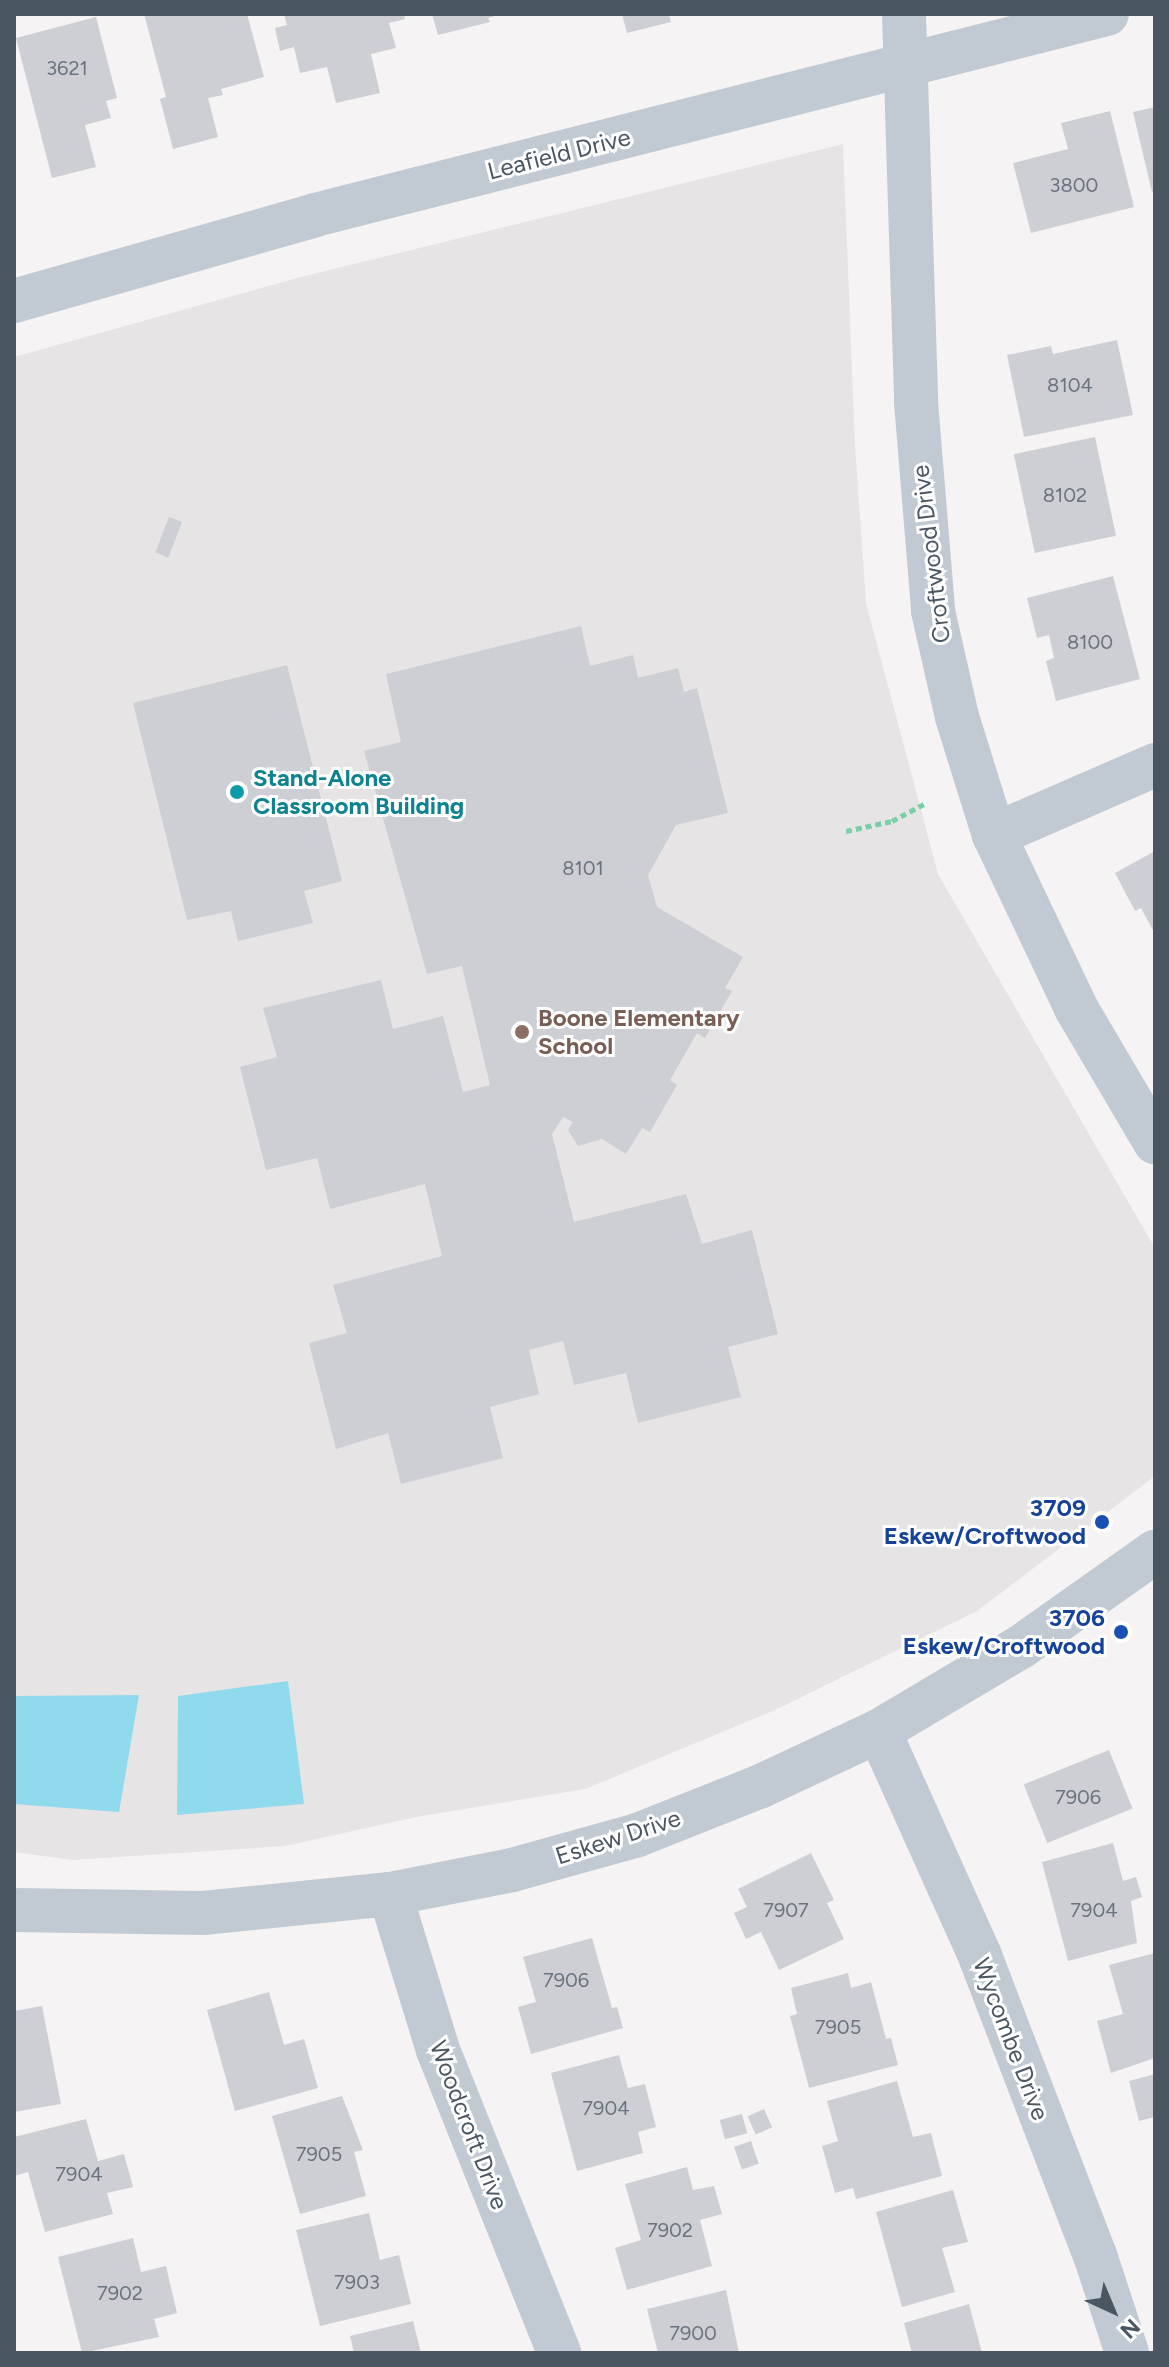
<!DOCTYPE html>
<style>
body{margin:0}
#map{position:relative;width:1169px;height:2367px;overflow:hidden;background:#f5f3f3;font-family:Figtree,sans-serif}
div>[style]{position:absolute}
.education>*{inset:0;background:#e6e4e5}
.water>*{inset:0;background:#90daee}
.building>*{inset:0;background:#cdcfd5;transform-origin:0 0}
.path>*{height:5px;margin-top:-2.5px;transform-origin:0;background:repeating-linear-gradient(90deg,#7ad0a6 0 6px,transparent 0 10px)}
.minor>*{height:44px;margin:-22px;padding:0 22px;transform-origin:22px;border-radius:22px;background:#c1cad2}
.dots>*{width:22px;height:22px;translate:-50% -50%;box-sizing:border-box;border:4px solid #fff;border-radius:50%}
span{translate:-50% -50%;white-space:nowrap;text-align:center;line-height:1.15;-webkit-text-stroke:6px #fff;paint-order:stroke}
.number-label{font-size:20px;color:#6b747e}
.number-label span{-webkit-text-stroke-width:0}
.street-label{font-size:24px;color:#4a5661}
.culture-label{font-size:24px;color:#0d838f;font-weight:700}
.left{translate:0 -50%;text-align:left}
.education-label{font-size:24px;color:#785e54;font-weight:700}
.transit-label{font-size:24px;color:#164399;font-weight:700}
.right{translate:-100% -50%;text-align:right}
.frame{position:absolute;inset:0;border:16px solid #4a5661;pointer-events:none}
.north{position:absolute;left:1073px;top:2271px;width:80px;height:80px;-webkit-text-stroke:6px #fff;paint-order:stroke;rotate:136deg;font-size:22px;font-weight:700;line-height:32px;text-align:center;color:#4a5661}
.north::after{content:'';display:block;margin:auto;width:28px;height:36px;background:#4a5661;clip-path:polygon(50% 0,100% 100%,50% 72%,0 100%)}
</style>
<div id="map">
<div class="education">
<i style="clip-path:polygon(843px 144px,855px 446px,866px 603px,938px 874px,1155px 1248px,1155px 1476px,977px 1611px,775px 1710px,585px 1789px,416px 1817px,285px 1846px,73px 1860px,14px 1852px,14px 357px,301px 277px)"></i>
</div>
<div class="water">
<i style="clip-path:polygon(288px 1681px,304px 1804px,177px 1815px,178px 1696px)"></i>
<i style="clip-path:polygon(139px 1695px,119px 1812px,14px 1804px,14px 1696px)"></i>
</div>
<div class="building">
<i style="clip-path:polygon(144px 14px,247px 14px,264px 77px,221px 89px,223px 95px,208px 98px,218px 137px,173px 149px,160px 99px,166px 97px)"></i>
<i style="clip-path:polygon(284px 14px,404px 14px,405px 19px,389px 23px,396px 48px,371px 54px,380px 93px,336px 103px,327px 67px,300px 73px,294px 47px,280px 51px,275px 28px,287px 25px)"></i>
<i style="clip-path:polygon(432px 14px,499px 14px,499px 15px,488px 18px,490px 22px,438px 35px)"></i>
<i style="clip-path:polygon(622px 14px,669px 14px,671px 22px,627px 33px)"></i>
<i style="clip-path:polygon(96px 17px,117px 98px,106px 101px,111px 118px,85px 125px,96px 167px,52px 178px,16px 38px)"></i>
<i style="clip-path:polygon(1155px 107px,1155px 191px,1152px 192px,1133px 112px)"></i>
<i style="clip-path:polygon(1110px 111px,1134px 207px,1031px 233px,1013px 163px,1068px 149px,1061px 123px)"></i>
<i style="clip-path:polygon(1117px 340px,1133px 415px,1024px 437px,1007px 355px,1051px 346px,1053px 354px)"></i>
<i style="left:1095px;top:437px;width:101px;height:83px;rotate:78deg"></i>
<i style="left:169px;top:517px;width:14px;height:38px;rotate:21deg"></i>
<i style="clip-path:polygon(1113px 576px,1140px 679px,1056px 701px,1046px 661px,1054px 658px,1049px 635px,1037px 638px,1027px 598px)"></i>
<i style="clip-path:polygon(581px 626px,590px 666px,633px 655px,638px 678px,678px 668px,684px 692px,697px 688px,728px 813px,676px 825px,648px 875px,657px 907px,743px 957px,725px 988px,732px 991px,705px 1038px,697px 1033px,670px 1080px,677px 1085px,650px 1132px,642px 1128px,626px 1154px,602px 1139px,578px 1146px,568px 1130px,573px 1122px,563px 1117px,552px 1134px,574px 1222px,686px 1194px,702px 1244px,752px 1230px,778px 1334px,728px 1347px,741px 1397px,638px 1423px,626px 1373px,574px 1385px,563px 1341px,529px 1350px,539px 1394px,490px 1407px,503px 1458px,401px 1484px,388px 1433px,336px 1449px,309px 1343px,347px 1333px,333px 1285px,442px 1256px,425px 1184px,330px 1209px,317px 1158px,266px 1170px,240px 1067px,277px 1057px,263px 1008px,381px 980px,393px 1029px,443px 1016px,463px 1092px,490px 1085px,462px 966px,427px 974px,364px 751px,401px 742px,386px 674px)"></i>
<i style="clip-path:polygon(287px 665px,342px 881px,304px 891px,313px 923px,238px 941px,231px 911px,187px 920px,133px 703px)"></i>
<i style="clip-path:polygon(1155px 851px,1155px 934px,1141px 908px,1135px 911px,1115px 873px)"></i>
<i style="left:1109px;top:1750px;width:63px;height:92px;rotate:68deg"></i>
<i style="clip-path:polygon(1113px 1843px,1123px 1881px,1136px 1877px,1142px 1897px,1131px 1901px,1137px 1943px,1068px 1961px,1042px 1862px)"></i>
<i style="clip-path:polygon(811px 1853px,834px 1900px,827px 1903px,844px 1939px,779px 1970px,761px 1932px,746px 1939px,734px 1913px,747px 1907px,738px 1889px)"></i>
<i style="clip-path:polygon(592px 1938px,612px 2008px,617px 2007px,623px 2028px,531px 2054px,518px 2007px,536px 2002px,523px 1957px)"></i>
<i style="clip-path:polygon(1155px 1953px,1155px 2058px,1111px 2073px,1097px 2021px,1123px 2014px,1109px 1965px)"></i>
<i style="clip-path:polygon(848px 1973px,851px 1988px,871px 1982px,886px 2039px,891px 2038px,898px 2065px,809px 2088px,790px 2016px,797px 2014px,791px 1988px)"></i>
<i style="clip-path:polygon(269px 1992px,284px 2045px,304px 2039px,318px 2088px,235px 2111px,207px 2010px)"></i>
<i style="clip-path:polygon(42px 2006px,61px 2104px,14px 2112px,14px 2011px)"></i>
<i style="clip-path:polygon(619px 2055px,628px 2088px,645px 2084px,656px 2127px,638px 2132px,643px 2153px,577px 2171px,551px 2073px)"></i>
<i style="clip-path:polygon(1155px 2074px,1155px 2117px,1139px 2121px,1129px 2081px)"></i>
<i style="clip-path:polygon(897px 2081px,913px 2137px,931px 2133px,942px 2176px,856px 2199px,853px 2188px,835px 2193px,822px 2146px,838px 2141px,827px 2101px)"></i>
<i style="clip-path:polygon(342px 2096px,363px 2150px,354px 2152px,366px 2196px,300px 2214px,272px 2116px)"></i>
<i style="left:764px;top:2109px;width:20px;height:18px;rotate:66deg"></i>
<i style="left:742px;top:2114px;width:20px;height:23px;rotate:75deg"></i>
<i style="clip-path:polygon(86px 2119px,98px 2161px,124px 2154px,133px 2187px,107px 2193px,113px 2214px,45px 2232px,28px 2172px,14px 2176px,14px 2137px)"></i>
<i style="left:751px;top:2141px;width:24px;height:18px;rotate:71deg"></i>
<i style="clip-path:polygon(687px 2167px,693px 2190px,714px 2186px,722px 2214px,700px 2220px,712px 2266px,627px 2290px,615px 2248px,641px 2240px,625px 2184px)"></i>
<i style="clip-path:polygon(953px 2190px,968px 2242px,942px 2248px,955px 2292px,902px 2307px,876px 2212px)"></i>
<i style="clip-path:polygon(369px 2213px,380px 2260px,399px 2255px,411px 2304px,320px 2326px,296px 2230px)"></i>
<i style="clip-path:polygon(133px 2238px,141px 2272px,166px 2266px,177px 2313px,154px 2319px,159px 2337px,82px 2353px,58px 2257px)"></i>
<i style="clip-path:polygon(726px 2290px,739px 2353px,658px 2353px,647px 2309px)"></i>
<i style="clip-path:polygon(969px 2304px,982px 2353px,912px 2353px,904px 2323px)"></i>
<i style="clip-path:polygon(413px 2321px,421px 2353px,354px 2353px,350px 2336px)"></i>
</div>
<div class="path">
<i style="left:846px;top:831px;width:47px;rotate:-12.3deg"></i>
<i style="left:892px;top:821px;width:40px;rotate:-28deg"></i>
</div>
<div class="minor">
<i style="left:904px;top:14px;width:388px;rotate:88.2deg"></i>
<i style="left:916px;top:402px;width:210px;rotate:85.3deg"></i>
<i style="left:933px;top:611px;width:109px;rotate:77.2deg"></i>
<i style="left:957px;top:717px;width:124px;rotate:72.6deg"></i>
<i style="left:994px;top:835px;width:191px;rotate:64.6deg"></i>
<i style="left:1076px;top:1008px;width:156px;rotate:59.5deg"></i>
<i style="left:14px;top:301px;width:313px;rotate:-15.9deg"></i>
<i style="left:315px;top:215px;width:817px;rotate:-14.24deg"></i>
<i style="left:994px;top:835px;width:176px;rotate:-23.5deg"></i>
<i style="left:879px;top:1731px;width:247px;rotate:65.8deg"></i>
<i style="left:980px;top:1956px;width:320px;rotate:69deg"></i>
<i style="left:1095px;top:2255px;width:103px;rotate:71.9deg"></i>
<i style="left:390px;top:1894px;width:163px;rotate:72.9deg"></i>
<i style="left:438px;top:2050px;width:326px;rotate:68.2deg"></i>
<i style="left:14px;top:1910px;width:189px;rotate:0.9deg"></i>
<i style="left:203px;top:1913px;width:188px;rotate:-5.8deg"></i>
<i style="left:390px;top:1894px;width:124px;rotate:-11.1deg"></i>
<i style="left:512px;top:1870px;width:128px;rotate:-15.5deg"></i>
<i style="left:635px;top:1836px;width:136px;rotate:-21.6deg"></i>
<i style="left:761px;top:1786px;width:130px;rotate:-25deg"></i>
<i style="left:879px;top:1731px;width:166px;rotate:-30.7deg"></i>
<i style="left:1022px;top:1646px;width:163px;rotate:-35.3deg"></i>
</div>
<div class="dots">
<i style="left:237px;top:792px;background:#0f9aa8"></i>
<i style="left:522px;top:1032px;background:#8d6e63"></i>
<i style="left:1102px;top:1522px;background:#1a4fb4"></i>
<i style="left:1121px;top:1632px;background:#1a4fb4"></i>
</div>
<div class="number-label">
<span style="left:67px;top:68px">3621</span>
<span style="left:1074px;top:185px">3800</span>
<span style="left:1070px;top:385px">8104</span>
<span style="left:1065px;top:495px">8102</span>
<span style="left:1090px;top:642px">8100</span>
<span style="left:583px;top:868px">8101</span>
<span style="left:1078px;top:1797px">7906</span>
<span style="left:786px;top:1910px">7907</span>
<span style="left:1094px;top:1910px">7904</span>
<span style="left:566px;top:1980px">7906</span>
<span style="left:838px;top:2027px">7905</span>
<span style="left:606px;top:2108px">7904</span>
<span style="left:319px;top:2154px">7905</span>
<span style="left:79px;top:2174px">7904</span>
<span style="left:670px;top:2230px">7902</span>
<span style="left:357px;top:2282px">7903</span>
<span style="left:120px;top:2293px">7902</span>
<span style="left:693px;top:2333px">7900</span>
</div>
<div class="street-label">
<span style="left:559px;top:154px;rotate:-14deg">Leafield Drive</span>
<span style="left:931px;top:554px;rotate:-97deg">Croftwood Drive</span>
<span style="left:618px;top:1837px;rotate:-18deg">Eskew Drive</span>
<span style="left:1011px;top:2039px;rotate:69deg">Wycombe Drive</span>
<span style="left:469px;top:2125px;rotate:69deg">Woodcroft Drive</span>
</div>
<div class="culture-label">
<span class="left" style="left:253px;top:792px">Stand-Alone<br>Classroom Building</span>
</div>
<div class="education-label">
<span class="left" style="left:538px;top:1032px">Boone Elementary<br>School</span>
</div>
<div class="transit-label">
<span class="right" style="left:1086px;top:1522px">3709<br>Eskew/Croftwood</span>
<span class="right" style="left:1105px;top:1632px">3706<br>Eskew/Croftwood</span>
</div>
<div class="frame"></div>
<div class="north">N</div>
</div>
